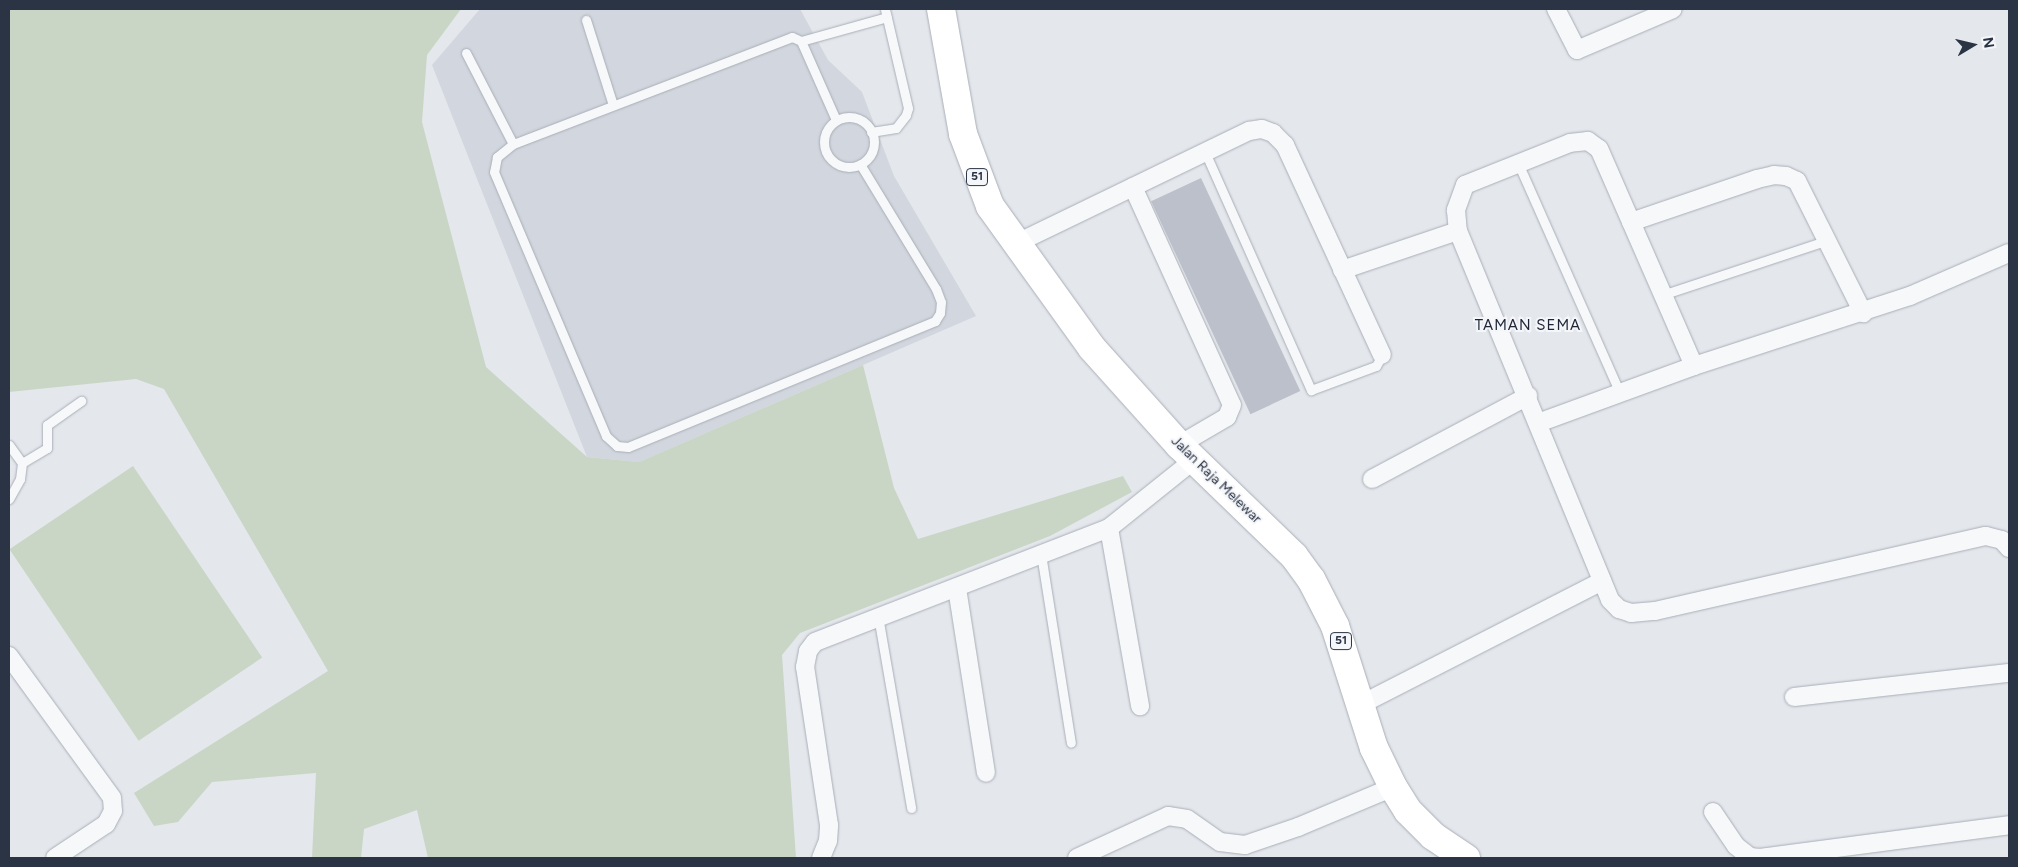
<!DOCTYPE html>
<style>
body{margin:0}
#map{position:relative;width:2018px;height:867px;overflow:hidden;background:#e4e7ec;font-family:Figtree,sans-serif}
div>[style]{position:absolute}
.built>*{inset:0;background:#d2d6de}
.green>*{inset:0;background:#c9d6c5;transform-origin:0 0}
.building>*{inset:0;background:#bbc0ca;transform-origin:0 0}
.roads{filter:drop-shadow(0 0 1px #a9aeb7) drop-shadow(0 0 1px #a9aeb7)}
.service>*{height:9px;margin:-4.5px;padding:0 4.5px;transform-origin:4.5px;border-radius:4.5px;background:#f7f8fa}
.service>.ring{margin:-4.5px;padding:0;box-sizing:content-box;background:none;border:9px solid #f7f8fa;border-radius:50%}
.minor>*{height:18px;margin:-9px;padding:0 9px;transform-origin:9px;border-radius:9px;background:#f7f8fa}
.trunk>*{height:28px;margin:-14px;padding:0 14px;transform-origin:14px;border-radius:14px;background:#fff}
span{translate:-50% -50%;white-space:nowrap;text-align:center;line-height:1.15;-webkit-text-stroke:4px #f4f6f9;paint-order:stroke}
.shield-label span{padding:1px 4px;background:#f4f6f9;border:1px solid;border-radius:4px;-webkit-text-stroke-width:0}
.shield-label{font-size:12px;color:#2b3445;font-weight:700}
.street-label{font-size:14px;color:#2b3445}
.neighbourhood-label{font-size:15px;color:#1d2536;letter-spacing:1px}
.frame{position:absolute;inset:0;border:10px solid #2b3445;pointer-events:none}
.north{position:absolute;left:1948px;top:20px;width:50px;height:50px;-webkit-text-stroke:4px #f4f6f9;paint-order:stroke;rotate:81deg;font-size:14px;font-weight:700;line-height:20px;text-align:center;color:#2b3445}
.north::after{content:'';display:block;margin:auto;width:18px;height:22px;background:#2b3445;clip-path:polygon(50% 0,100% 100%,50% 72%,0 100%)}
</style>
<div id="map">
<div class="built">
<i style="clip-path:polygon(480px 9px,800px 9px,828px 60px,862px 92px,894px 176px,976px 316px,639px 462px,587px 457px,432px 65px)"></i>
</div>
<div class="green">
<i style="clip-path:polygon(9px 9px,461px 9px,427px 55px,422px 122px,486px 367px,587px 457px,639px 462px,863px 365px,894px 488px,918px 539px,1123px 476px,1132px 492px,1050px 536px,800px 633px,782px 655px,796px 858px,428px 858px,417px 810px,364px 829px,361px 858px,312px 858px,316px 773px,212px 782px,178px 822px,154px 826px,134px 793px,328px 671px,164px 389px,136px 379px,9px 392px)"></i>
<i style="left:133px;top:466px;width:231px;height:149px;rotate:56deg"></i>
</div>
<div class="building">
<i style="left:1201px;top:178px;width:235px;height:55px;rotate:65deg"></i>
</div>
<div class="roads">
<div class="service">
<i style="left:586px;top:20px;width:89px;rotate:72.4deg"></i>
<i style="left:801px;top:41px;width:89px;rotate:-15.6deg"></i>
<i style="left:466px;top:53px;width:102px;rotate:62.7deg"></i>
<i class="ring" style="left:824px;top:117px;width:41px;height:41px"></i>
<i style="left:836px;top:120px;width:86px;rotate:-113.9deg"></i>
<i style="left:801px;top:41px;width:10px;rotate:-156deg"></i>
<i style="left:792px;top:37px;width:299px;rotate:159deg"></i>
<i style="left:513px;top:144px;width:21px;rotate:141deg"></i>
<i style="left:497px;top:157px;width:15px;rotate:101deg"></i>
<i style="left:494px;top:172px;width:287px;rotate:67deg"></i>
<i style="left:606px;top:436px;width:15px;rotate:42deg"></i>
<i style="left:617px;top:446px;width:11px;rotate:5deg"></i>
<i style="left:628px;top:447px;width:332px;rotate:-22.3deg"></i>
<i style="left:935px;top:321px;width:9px;rotate:-58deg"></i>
<i style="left:940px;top:313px;width:11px;rotate:-85deg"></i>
<i style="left:941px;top:302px;width:14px;rotate:-111deg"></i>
<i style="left:936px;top:289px;width:146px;rotate:-121.3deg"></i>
<i style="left:871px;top:132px;width:25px;rotate:-9deg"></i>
<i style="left:896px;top:128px;width:16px;rotate:-52deg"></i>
<i style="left:906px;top:115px;width:7px;rotate:-74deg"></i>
<i style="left:908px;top:108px;width:102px;rotate:-103.1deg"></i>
<i style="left:1205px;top:152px;width:261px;rotate:66deg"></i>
<i style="left:1311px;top:390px;width:69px;rotate:-20.3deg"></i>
<i style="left:1376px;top:366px;width:13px;rotate:-61deg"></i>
<i style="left:1518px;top:163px;width:252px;rotate:66.1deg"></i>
<i style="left:1662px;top:295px;width:175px;rotate:-18.3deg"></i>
<i style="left:9px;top:445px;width:22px;rotate:54deg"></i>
<i style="left:22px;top:463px;width:16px;rotate:97deg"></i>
<i style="left:20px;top:479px;width:23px;rotate:119deg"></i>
<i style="left:22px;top:463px;width:29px;rotate:-31deg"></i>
<i style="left:47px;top:448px;width:23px;rotate:-90deg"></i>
<i style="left:47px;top:425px;width:42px;rotate:-35.2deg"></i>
<i style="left:1041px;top:554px;width:191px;rotate:81deg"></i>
<i style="left:878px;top:616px;width:195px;rotate:80.2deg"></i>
</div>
<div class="minor">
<i style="left:1556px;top:9px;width:46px;rotate:62.9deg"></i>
<i style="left:1577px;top:50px;width:104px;rotate:-23.1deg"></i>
<i style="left:1133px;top:187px;width:239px;rotate:65.6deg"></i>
<i style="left:1232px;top:405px;width:13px;rotate:113deg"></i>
<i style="left:1227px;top:417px;width:56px;rotate:149.7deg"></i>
<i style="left:1631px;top:222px;width:133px;rotate:-18.8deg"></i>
<i style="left:1757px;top:179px;width:17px;rotate:-13deg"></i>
<i style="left:1774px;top:175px;width:12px;rotate:5deg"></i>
<i style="left:1786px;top:176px;width:12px;rotate:24deg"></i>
<i style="left:1797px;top:181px;width:148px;rotate:63.4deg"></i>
<i style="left:1015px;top:244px;width:260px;rotate:-25.8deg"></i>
<i style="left:1249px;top:131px;width:13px;rotate:-9deg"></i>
<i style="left:1262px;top:129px;width:12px;rotate:20deg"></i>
<i style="left:1273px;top:133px;width:17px;rotate:45deg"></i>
<i style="left:1285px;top:145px;width:231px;rotate:65.2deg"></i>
<i style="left:1342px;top:270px;width:122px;rotate:-18.6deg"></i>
<i style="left:1694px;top:366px;width:237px;rotate:-113.6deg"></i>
<i style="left:1599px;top:149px;width:14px;rotate:-144deg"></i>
<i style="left:1588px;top:141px;width:18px;rotate:174deg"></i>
<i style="left:1570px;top:143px;width:113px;rotate:158.2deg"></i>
<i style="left:1465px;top:185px;width:27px;rotate:110deg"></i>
<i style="left:1456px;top:210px;width:21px;rotate:85deg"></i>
<i style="left:1458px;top:231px;width:399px;rotate:67.6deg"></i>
<i style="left:1610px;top:600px;width:13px;rotate:45deg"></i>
<i style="left:1619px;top:609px;width:13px;rotate:18deg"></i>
<i style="left:1631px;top:613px;width:24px;rotate:-5deg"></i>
<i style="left:1655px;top:611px;width:339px;rotate:-12.8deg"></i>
<i style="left:1986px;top:536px;width:16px;rotate:14deg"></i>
<i style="left:2002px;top:540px;width:11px;rotate:49deg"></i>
<i style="left:1538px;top:423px;width:166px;rotate:-20.1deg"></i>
<i style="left:1694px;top:366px;width:227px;rotate:-18deg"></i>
<i style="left:1910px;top:296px;width:108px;rotate:-23.5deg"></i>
<i style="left:1372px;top:479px;width:177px;rotate:-28deg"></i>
<i style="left:1109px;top:528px;width:181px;rotate:80.1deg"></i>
<i style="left:957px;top:588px;width:187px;rotate:81.1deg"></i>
<i style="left:9px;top:656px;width:175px;rotate:54deg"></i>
<i style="left:112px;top:798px;width:13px;rotate:86deg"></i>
<i style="left:113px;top:811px;width:15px;rotate:118deg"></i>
<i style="left:106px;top:824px;width:61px;rotate:146.3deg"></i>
<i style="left:1794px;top:697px;width:216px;rotate:-6.4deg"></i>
<i style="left:1360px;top:705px;width:272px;rotate:-27.1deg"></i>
<i style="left:1713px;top:812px;width:41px;rotate:55.9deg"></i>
<i style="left:1736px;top:846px;width:18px;rotate:38deg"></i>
<i style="left:1750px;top:857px;width:10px;rotate:6deg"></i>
<i style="left:1760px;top:858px;width:251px;rotate:-7.5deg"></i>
<i style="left:821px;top:858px;width:18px;rotate:-68deg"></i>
<i style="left:828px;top:841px;width:16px;rotate:-86deg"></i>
<i style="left:829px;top:825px;width:160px;rotate:-98.6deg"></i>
<i style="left:805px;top:667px;width:16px;rotate:-79deg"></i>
<i style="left:808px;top:651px;width:11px;rotate:-52deg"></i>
<i style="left:815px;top:642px;width:315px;rotate:-21.2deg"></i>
<i style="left:1109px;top:528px;width:109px;rotate:-38.7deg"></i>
<i style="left:1077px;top:858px;width:100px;rotate:-24.8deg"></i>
<i style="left:1168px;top:816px;width:19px;rotate:9deg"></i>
<i style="left:1187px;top:819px;width:40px;rotate:34.9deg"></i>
<i style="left:1220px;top:842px;width:25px;rotate:7deg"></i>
<i style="left:1245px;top:845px;width:56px;rotate:-18.8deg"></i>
<i style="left:1298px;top:827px;width:103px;rotate:-22.8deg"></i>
</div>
<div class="trunk">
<i style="left:941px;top:9px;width:127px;rotate:80deg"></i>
<i style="left:963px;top:134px;width:77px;rotate:69.4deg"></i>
<i style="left:990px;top:206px;width:175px;rotate:54.3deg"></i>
<i style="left:1092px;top:348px;width:130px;rotate:48.1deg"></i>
<i style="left:1179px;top:445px;width:160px;rotate:44deg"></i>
<i style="left:1294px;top:556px;width:29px;rotate:54deg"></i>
<i style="left:1311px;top:579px;width:53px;rotate:62.9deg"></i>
<i style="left:1335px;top:626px;width:128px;rotate:72.3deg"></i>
<i style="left:1374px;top:748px;width:43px;rotate:64deg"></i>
<i style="left:1393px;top:787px;width:28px;rotate:58deg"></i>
<i style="left:1408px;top:811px;width:35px;rotate:45deg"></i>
<i style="left:1433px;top:836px;width:40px;rotate:34deg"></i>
</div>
</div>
<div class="shield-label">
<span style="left:977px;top:177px">51</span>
<span style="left:1341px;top:641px">51</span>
</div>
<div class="street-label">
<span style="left:1216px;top:480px;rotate:44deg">Jalan Raja Melewar</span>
</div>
<div class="neighbourhood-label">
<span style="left:1528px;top:326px">TAMAN SEMA</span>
</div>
<div class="frame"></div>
<div class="north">N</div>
</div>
